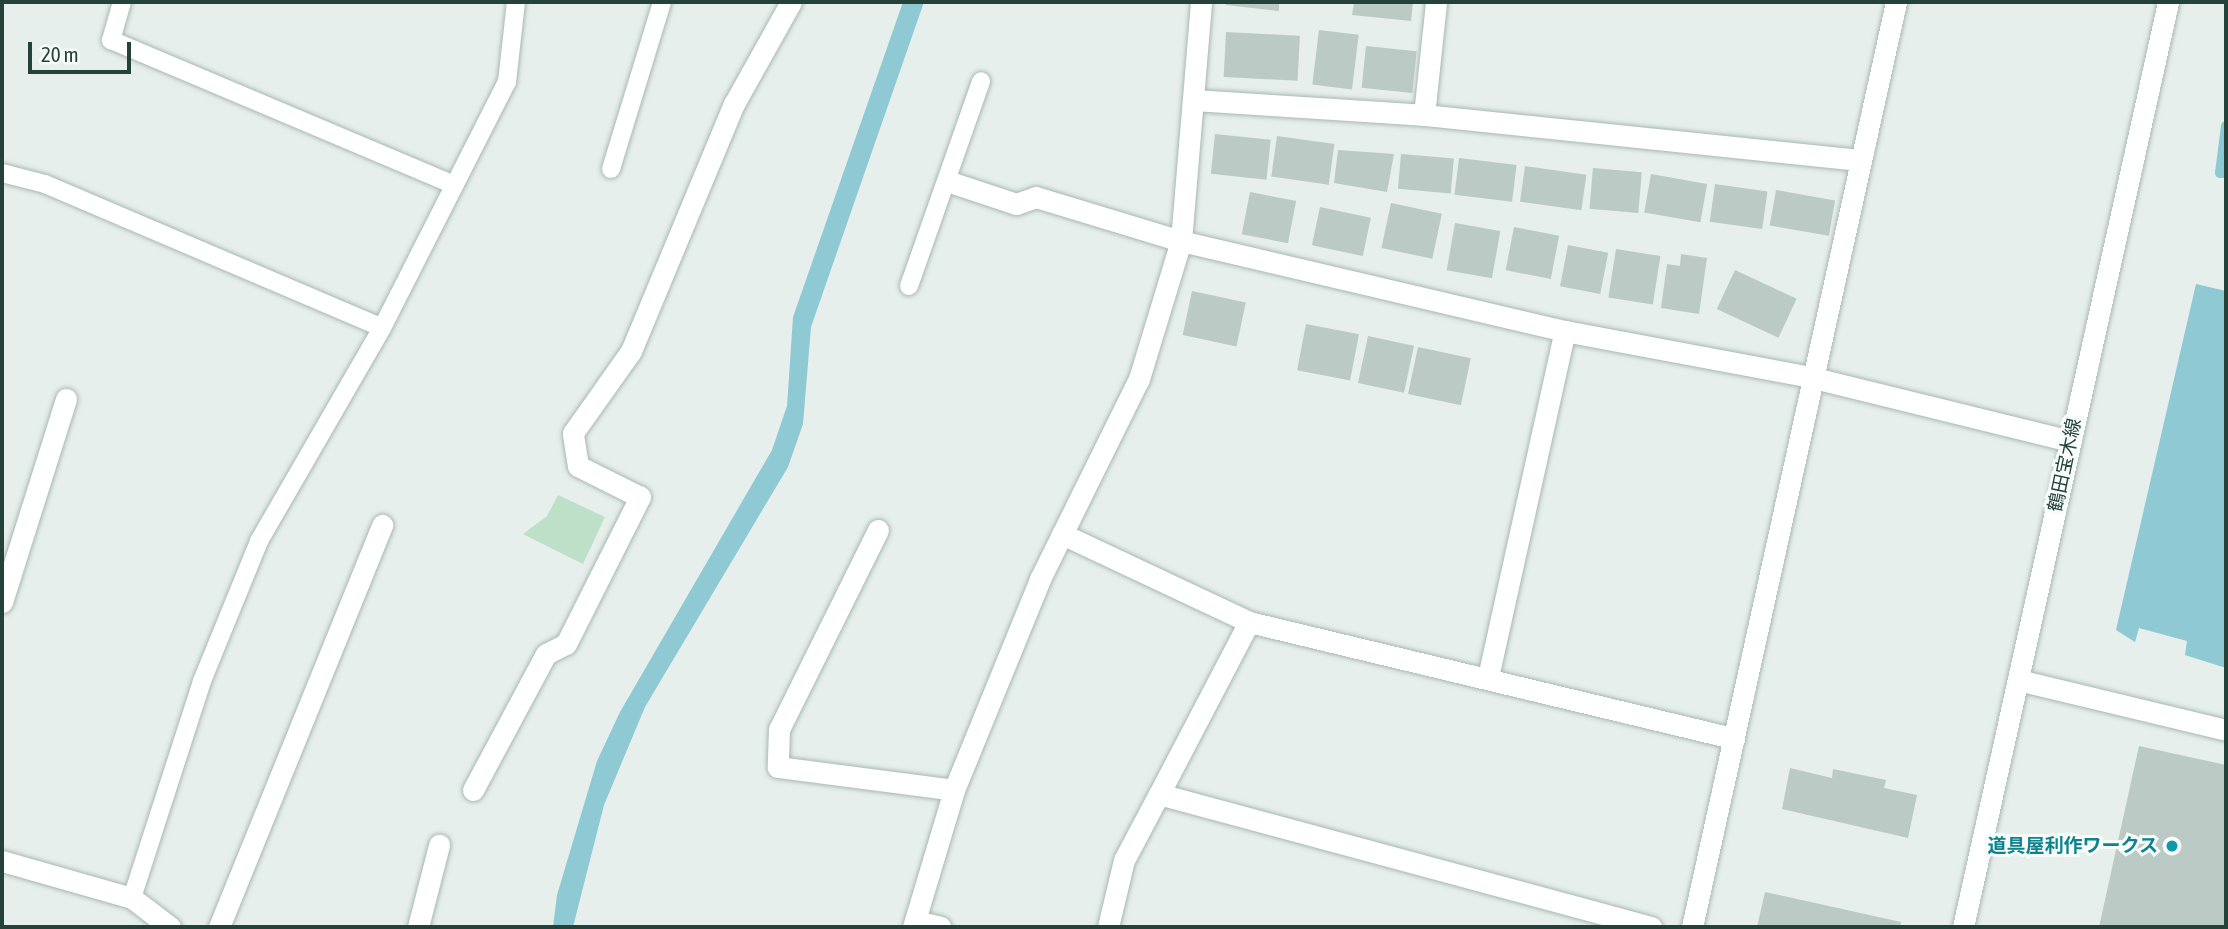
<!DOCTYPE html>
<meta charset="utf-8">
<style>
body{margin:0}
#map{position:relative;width:2228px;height:929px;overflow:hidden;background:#e6efeb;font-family:"Asap Condensed","Noto Sans JP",sans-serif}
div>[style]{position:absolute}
.green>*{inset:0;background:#bfe0c8}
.water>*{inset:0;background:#8ec9d4}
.stream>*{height:10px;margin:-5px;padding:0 5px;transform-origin:5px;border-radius:5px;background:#8ec9d4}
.building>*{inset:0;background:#bbcac4;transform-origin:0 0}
.roads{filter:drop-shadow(0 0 2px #a8b8b2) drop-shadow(0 0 2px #a8b8b2)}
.lane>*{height:18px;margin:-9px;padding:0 9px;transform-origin:9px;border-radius:9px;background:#fff}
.street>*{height:21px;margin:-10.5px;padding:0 10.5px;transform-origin:10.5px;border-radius:10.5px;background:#fff}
.secondary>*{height:21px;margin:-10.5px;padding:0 10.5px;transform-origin:10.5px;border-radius:10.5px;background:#fff}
.dots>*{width:19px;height:19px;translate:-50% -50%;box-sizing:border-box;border:4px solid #f7fbf9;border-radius:50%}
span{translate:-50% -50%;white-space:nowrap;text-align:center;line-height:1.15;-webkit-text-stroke:6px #f7fbf9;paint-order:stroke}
.street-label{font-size:19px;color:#24423a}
.culture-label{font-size:19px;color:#0d838f;font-weight:700}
.right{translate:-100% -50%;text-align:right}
.frame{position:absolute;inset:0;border:4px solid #24423a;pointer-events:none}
.scale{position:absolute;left:28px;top:42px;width:103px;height:32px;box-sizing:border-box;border:4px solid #24423a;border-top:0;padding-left:9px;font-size:21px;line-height:24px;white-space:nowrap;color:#24423a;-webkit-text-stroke:5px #f7fbf9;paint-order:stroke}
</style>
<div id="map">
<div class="green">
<i style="clip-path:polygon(558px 495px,605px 517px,583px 564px,523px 534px,547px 516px)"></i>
</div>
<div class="water">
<i style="clip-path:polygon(903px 2px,924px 2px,811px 327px,803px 424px,788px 467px,645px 707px,604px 805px,573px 927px,553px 927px,557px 895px,597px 761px,620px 712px,772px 450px,787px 406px,793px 317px)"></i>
<i style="clip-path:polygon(2196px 284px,2226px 291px,2226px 668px,2185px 655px,2187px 641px,2139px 628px,2135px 642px,2116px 630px)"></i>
</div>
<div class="stream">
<i style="left:2226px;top:126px;width:47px;rotate:97.3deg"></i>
<i style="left:2220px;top:173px;width:6px"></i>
</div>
<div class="building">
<i style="clip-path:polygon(1226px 2px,1279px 2px,1279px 11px,1226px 5px)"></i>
<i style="clip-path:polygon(1354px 2px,1413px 2px,1411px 21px,1352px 15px)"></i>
<i style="left:1319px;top:30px;width:40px;height:55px;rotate:7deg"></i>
<i style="left:1226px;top:32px;width:74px;height:45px;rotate:3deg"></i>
<i style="left:1366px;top:46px;width:51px;height:42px;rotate:6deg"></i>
<i style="left:1215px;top:134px;width:56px;height:40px;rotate:6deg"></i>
<i style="left:1277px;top:136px;width:58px;height:41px;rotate:8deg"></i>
<i style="clip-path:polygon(1338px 150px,1394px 154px,1387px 192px,1334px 183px)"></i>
<i style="left:1401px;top:154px;width:53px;height:35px;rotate:5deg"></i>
<i style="left:1459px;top:158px;width:58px;height:37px;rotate:7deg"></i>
<i style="left:1525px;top:166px;width:62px;height:36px;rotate:8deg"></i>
<i style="left:1593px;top:168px;width:49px;height:41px;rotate:5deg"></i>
<i style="left:1651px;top:174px;width:57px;height:39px;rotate:10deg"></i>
<i style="left:1715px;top:184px;width:53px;height:38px;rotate:8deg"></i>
<i style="left:1776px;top:190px;width:60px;height:36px;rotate:10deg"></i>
<i style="left:1250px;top:192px;width:47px;height:43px;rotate:11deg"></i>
<i style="left:1391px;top:203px;width:52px;height:46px;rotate:12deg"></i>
<i style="left:1320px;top:207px;width:52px;height:39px;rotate:12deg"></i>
<i style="left:1455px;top:223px;width:46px;height:48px;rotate:10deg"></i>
<i style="left:1514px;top:227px;width:46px;height:44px;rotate:11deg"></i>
<i style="left:1568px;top:245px;width:41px;height:42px;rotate:11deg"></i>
<i style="left:1616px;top:249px;width:45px;height:49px;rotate:9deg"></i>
<i style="clip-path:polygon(1681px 254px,1707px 258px,1699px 314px,1661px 308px,1667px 264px,1680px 266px)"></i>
<i style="left:1735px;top:270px;width:68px;height:43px;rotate:25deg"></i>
<i style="left:1192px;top:291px;width:55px;height:45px;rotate:12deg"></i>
<i style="left:1306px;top:324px;width:54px;height:47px;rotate:11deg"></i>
<i style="left:1368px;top:336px;width:47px;height:48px;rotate:12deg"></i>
<i style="left:1418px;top:347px;width:54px;height:48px;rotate:12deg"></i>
<i style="clip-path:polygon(2139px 746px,2226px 765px,2226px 927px,2099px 927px)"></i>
<i style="clip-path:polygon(1790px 768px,1832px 778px,1833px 769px,1886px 780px,1884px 788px,1917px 795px,1908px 838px,1782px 809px)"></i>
<i style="clip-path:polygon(1765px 892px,1901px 922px,1900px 927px,1757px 927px)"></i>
</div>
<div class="roads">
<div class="lane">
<i style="left:122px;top:2px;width:40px;rotate:106deg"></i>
<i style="left:111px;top:40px;width:372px;rotate:22.9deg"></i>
<i style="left:611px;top:169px;width:175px;rotate:-73deg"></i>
<i style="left:2px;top:173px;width:44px;rotate:14.3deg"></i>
<i style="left:45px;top:184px;width:366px;rotate:23.1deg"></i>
<i style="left:909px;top:286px;width:217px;rotate:-70.6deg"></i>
<i style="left:132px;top:898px;width:228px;rotate:-72.1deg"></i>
<i style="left:202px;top:681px;width:151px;rotate:-67.8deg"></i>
<i style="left:259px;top:541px;width:246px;rotate:-60deg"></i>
<i style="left:382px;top:328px;width:276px;rotate:-63.1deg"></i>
<i style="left:507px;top:82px;width:81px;rotate:-83.6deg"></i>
</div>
<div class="street">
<i style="left:1193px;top:100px;width:231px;rotate:3.7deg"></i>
<i style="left:1424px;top:115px;width:437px;rotate:5.9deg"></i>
<i style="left:1424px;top:115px;width:114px;rotate:-83.9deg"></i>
<i style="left:947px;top:181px;width:73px;rotate:18.4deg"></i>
<i style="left:1016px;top:204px;width:21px;rotate:-19deg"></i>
<i style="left:1036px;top:197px;width:152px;rotate:16.9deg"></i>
<i style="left:1181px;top:241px;width:394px;rotate:13.2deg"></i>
<i style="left:1565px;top:331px;width:249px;rotate:10.6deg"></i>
<i style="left:1810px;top:377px;width:268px;rotate:13.8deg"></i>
<i style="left:878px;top:530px;width:222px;rotate:116.4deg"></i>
<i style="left:779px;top:729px;width:38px;rotate:92deg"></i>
<i style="left:778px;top:767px;width:177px;rotate:7.4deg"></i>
<i style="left:1062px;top:534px;width:207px;rotate:25.2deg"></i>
<i style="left:1249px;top:622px;width:499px;rotate:13.5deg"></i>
<i style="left:2px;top:602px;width:213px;rotate:-72.5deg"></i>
<i style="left:1249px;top:622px;width:194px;rotate:117.6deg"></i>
<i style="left:1159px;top:794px;width:510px;rotate:15.13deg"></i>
<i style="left:1488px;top:677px;width:354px;rotate:-77.5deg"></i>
<i style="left:2018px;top:680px;width:214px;rotate:13.5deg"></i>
<i style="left:473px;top:790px;width:154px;rotate:-61.8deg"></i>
<i style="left:546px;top:654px;width:22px;rotate:-27deg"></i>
<i style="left:566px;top:644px;width:165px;rotate:-63.3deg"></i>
<i style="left:640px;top:497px;width:69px;rotate:-153.4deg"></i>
<i style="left:578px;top:466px;width:33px;rotate:-99deg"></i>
<i style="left:573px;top:433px;width:100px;rotate:-54.7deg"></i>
<i style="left:631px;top:351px;width:268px;rotate:-67.4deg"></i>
<i style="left:734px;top:104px;width:117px;rotate:-60.8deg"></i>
<i style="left:2px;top:861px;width:135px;rotate:15.9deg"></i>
<i style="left:132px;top:898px;width:48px;rotate:37.3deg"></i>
<i style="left:915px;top:921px;width:26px;rotate:13deg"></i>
<i style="left:219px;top:927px;width:434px;rotate:-67.9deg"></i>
<i style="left:418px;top:927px;width:85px;rotate:-75.6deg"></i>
<i style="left:913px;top:927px;width:143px;rotate:-73.3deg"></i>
<i style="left:954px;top:790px;width:228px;rotate:-67.8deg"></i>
<i style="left:1040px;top:579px;width:223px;rotate:-63.7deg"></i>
<i style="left:1139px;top:379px;width:144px;rotate:-73.1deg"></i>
<i style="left:1181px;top:241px;width:240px;rotate:-85.2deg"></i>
<i style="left:1108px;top:927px;width:69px;rotate:-76.6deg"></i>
<i style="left:1124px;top:860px;width:75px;rotate:-62.1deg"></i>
<i style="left:1692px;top:927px;width:947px;rotate:-77.56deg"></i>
</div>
<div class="secondary">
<i style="left:1963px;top:927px;width:947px;rotate:-77.5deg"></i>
</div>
</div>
<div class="dots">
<i style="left:2172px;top:846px;background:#0f9aa8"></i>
</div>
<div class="street-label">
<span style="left:2065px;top:465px;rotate:-78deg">鶴田宝木線</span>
</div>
<div class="culture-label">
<span class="right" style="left:2158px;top:846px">道具屋利作ワークス</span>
</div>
<div class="frame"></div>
<div class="scale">20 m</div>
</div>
